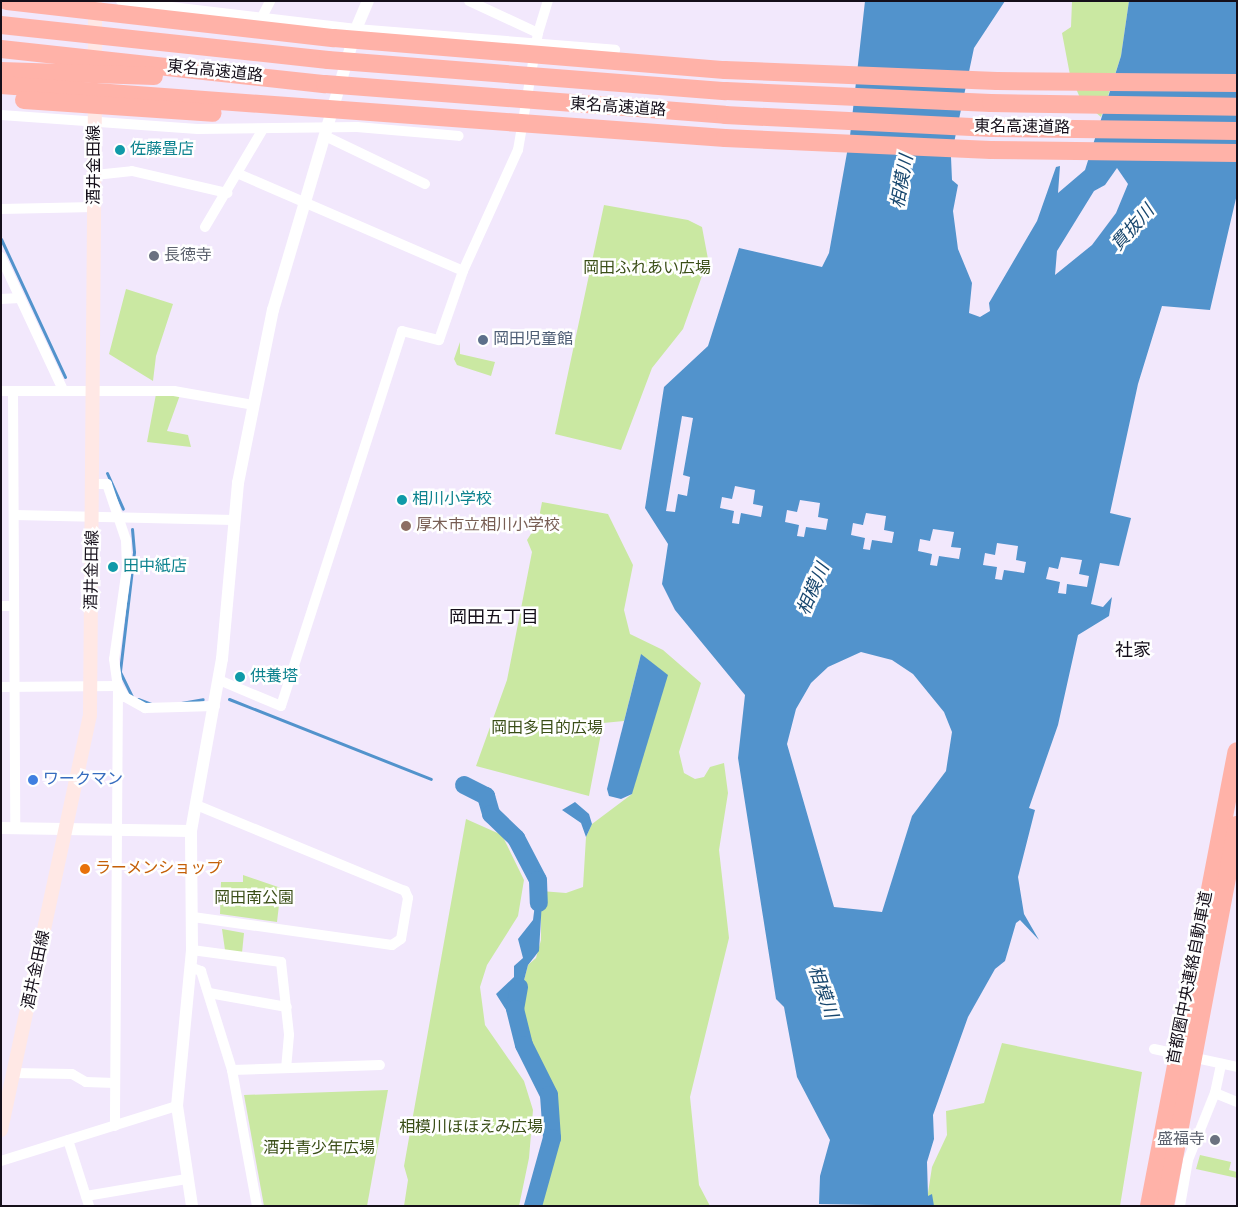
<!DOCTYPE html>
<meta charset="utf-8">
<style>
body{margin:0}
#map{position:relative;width:1238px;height:1207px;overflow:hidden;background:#f2e8fc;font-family:Overpass,"Noto Sans JP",sans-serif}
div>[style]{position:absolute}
.green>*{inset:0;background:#cae8a2}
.water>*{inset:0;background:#5293cc}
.stream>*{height:3px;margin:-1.5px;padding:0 1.5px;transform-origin:1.5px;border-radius:1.5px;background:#5293cc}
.river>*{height:18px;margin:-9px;padding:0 9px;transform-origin:9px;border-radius:9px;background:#5293cc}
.minor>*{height:10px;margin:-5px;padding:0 5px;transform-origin:5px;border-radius:5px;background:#fff}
.tertiary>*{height:12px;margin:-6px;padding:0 6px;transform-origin:6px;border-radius:6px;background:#fff}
.secondary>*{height:14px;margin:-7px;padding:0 7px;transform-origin:7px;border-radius:7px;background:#ffe8e5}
.motorway>*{height:18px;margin:-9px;padding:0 9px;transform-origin:9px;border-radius:9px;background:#ffb2a8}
.dots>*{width:14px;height:14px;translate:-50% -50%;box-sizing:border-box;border:2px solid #fff;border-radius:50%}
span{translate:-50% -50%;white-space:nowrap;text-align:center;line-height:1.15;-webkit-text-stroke:5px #fff;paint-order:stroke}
.street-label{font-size:16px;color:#150f1a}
.culture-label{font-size:16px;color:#0d838f}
.left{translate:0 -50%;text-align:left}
.worship-label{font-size:16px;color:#5b616d}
.right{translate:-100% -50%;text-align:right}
.park-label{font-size:16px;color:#3a4e17}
.service-label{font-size:16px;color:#4e5e75}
.education-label{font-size:16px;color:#785e54}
.shop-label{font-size:16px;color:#366cbe}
.food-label{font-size:16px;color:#c56008}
.water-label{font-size:18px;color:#18476e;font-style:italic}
.neighbourhood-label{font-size:18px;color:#150f1a}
.frame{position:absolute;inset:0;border:2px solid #150f1a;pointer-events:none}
</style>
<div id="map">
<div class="green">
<i style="clip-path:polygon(1072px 1px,1129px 1px,1121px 56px,1101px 117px,1081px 100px,1070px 75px,1062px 33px,1071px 27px)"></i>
<i style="clip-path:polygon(604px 205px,688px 220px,702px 227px,708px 259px,683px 329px,652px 368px,621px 450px,555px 434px)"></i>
<i style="clip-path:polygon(126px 289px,173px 304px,156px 356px,153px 381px,109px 354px)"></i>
<i style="clip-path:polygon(460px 342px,460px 354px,495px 362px,491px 376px,457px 365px,454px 359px)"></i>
<i style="clip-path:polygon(156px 394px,180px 395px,167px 431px,188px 435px,191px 447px,147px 442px)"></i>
<i style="clip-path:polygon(542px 502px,608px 514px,633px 565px,624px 610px,630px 634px,663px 650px,701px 683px,679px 752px,684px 773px,695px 779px,704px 777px,710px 767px,724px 763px,728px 793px,719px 850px,729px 938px,690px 1097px,699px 1185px,710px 1206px,535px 1206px,549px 1146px,548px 1129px,540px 1088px,522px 1051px,530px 1042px,528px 1027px,517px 1007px,528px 965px,536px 958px,541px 940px,541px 891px,566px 893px,583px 887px,586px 837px,592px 824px,632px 794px,641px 654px,624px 721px,603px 723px,589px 796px,476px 766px,507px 680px,532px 552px,527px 540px,538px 523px)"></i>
<i style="clip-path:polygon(466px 819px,502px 835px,524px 880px,518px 916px,487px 965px,480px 987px,485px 1025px,524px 1081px,533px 1110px,529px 1158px,519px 1206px,404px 1206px,408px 1180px,404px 1166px)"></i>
<i style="clip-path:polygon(243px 875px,281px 888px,277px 922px,220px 914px,221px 882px,243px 882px)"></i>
<i style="clip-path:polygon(222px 929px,244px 933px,242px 953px,225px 950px)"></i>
<i style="clip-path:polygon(1002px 1043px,1142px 1072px,1120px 1206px,926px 1206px,932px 1167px,947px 1135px,946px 1111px,984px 1103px)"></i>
<i style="clip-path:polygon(388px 1090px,367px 1206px,264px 1206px,244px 1095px)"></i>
<i style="clip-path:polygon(1200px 1155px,1231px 1162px,1229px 1170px,1237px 1172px,1237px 1178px,1196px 1169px)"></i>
</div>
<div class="water">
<i style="clip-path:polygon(evenodd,865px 1px,1005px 1px,974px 48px,951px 157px,952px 180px,958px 185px,953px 211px,958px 249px,972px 283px,969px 313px,980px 317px,990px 311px,989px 303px,1037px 221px,1056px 167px,1060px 166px,1058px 193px,1085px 170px,1121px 56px,1129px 1px,1237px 1px,1237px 194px,1210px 310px,1162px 306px,1138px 384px,1110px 513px,1131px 518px,1119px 566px,1100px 563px,1091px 604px,1103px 607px,1112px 597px,1109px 616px,1078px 635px,1058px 725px,1029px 808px,1035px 810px,1018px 877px,1024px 914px,1039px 940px,1020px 920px,1016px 923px,1005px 961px,995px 969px,968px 1017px,933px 1115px,934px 1139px,927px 1162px,928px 1196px,932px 1194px,934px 1206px,819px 1204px,820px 1176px,830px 1140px,797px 1077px,784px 1007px,776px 999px,738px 758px,745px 695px,675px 610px,662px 584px,668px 544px,645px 508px,664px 387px,708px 346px,739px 248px,822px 267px,829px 253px,850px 136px,865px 1px,1117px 168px,1128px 184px,1116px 213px,1092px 245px,1055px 275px,1057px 251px,1094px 191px,1105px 185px,1117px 168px,865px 1px,682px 416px,693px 418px,683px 475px,690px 477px,687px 496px,678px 494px,675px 512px,666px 511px,682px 416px,865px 1px,735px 486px,755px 490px,753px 504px,763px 506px,761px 517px,741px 513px,739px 524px,732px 523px,734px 511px,720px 508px,722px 497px,732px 499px,735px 486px,865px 1px,800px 500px,820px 503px,818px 517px,828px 519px,826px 530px,806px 527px,804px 537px,797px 536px,799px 525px,785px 522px,787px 510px,797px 512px,800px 500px,865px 1px,866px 513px,886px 516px,884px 530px,894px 532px,892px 543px,872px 540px,870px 550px,863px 549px,865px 538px,851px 535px,853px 523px,863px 525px,866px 513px,865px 1px,933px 529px,954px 532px,951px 547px,961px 548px,959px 559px,939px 556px,937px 566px,930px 565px,932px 554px,918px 551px,920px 539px,930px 541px,933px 529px,865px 1px,997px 543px,1018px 546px,1016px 560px,1026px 562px,1024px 573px,1004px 570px,1002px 580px,995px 579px,997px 567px,983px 565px,985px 553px,995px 555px,997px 543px,865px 1px,1061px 557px,1082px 560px,1079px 574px,1089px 576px,1087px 587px,1067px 584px,1066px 594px,1058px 593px,1060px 582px,1046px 579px,1049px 567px,1058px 569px,1061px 557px,865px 1px,861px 652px,892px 660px,913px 674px,944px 712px,952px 732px,946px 771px,912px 816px,882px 912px,834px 907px,787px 744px,796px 709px,811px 683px,828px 667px,861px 652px)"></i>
<i style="clip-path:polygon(641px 654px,668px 675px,632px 794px,621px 799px,609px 796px,607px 789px)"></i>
<i style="clip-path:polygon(575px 802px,589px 814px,592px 824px,586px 837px,581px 823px,562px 810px)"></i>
<i style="clip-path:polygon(538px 880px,542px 901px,539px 951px,528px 965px,517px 1007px,508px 1013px,496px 994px,514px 977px,514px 966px,523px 958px,518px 939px,533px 920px)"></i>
</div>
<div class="stream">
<i style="left:1px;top:239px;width:152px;rotate:65.1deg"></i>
<i style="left:107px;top:473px;width:39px;rotate:66deg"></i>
<i style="left:132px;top:529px;width:23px;rotate:85deg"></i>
<i style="left:134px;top:552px;width:121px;rotate:96.7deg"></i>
<i style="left:120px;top:672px;width:28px;rotate:64deg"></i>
<i style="left:138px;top:699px;width:14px;rotate:21deg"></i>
<i style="left:229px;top:699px;width:217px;rotate:21.6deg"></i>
<i style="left:181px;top:703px;width:22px;rotate:-10deg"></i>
</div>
<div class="river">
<i style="left:464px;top:785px;width:25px;rotate:27deg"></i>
<i style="left:486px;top:796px;width:19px;rotate:74deg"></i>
<i style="left:491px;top:814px;width:35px;rotate:44deg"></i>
<i style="left:516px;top:838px;width:47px;rotate:62.4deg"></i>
<i style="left:538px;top:880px;width:23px;rotate:88deg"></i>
<i style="left:519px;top:987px;width:22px;rotate:100deg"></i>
<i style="left:515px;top:1009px;width:37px;rotate:76deg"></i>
<i style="left:524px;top:1045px;width:56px;rotate:63.4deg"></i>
<i style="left:549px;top:1095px;width:43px;rotate:86deg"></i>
<i style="left:552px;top:1138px;width:71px;rotate:105.6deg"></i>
</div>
<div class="minor">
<i style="left:121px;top:1px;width:237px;rotate:6.8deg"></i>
<i style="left:356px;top:29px;width:260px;rotate:4.6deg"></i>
<i style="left:262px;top:17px;width:18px;rotate:-63deg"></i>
<i style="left:538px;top:33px;width:34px;rotate:-73deg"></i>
<i style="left:1px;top:115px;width:197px;rotate:4.1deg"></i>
<i style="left:198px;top:129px;width:159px;rotate:-0.7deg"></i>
<i style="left:357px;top:127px;width:102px;rotate:5deg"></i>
<i style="left:325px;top:136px;width:111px;rotate:25.6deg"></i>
<i style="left:239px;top:174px;width:244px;rotate:23.4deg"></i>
<i style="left:95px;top:175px;width:37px;rotate:-6deg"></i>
<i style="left:132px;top:171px;width:98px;rotate:13deg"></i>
<i style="left:1px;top:209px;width:94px;rotate:-1.2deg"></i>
<i style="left:205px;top:227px;width:114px;rotate:-59.4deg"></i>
<i style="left:1px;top:257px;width:147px;rotate:65deg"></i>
<i style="left:1px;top:299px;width:19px;rotate:-3deg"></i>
<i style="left:1px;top:391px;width:173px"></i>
<i style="left:174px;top:391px;width:80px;rotate:10deg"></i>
<i style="left:13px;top:391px;width:437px;rotate:89.7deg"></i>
<i style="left:93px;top:484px;width:14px"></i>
<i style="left:107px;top:484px;width:59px;rotate:71.3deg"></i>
<i style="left:126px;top:540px;width:28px;rotate:88deg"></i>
<i style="left:127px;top:568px;width:92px;rotate:98.1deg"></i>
<i style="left:114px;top:659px;width:27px;rotate:82deg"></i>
<i style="left:118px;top:686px;width:13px;rotate:58deg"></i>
<i style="left:125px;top:697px;width:23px;rotate:29deg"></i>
<i style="left:145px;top:708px;width:70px;rotate:-1.6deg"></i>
<i style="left:15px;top:515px;width:219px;rotate:1.3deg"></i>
<i style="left:1px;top:606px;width:13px"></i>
<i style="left:219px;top:680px;width:67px;rotate:22.8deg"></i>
<i style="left:281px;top:706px;width:394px;rotate:-72.1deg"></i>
<i style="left:402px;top:331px;width:38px;rotate:14deg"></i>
<i style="left:439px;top:340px;width:73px;rotate:-70.8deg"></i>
<i style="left:463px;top:271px;width:133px;rotate:-65.6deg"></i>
<i style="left:518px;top:150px;width:119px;rotate:-80.3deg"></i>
<i style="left:538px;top:33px;width:76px;rotate:-155.1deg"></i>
<i style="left:1px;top:687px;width:117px;rotate:-0.5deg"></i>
<i style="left:118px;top:686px;width:440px;rotate:90.4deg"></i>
<i style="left:193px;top:917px;width:201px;rotate:8deg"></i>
<i style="left:392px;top:945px;width:11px;rotate:-34deg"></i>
<i style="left:401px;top:939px;width:42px;rotate:-80.3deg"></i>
<i style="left:408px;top:898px;width:8px;rotate:-113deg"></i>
<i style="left:405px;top:891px;width:226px;rotate:-157.6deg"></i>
<i style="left:192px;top:950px;width:90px;rotate:7.7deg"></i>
<i style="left:281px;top:962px;width:73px;rotate:83.7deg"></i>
<i style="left:289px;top:1035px;width:32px;rotate:95deg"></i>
<i style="left:190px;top:967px;width:12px;rotate:20deg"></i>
<i style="left:201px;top:971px;width:104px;rotate:72.6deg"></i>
<i style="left:232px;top:1070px;width:138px;rotate:79.6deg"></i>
<i style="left:209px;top:993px;width:79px;rotate:10.2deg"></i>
<i style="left:1154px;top:1049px;width:85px;rotate:12.2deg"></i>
<i style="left:232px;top:1070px;width:148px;rotate:-1.9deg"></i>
<i style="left:14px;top:1073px;width:58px;rotate:1deg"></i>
<i style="left:72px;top:1074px;width:16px;rotate:30deg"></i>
<i style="left:86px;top:1082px;width:29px;rotate:2deg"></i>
<i style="left:1215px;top:1093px;width:24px;rotate:22deg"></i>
<i style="left:68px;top:1140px;width:69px;rotate:72.3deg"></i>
<i style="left:1px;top:1161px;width:184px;rotate:-17.4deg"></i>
<i style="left:86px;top:1196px;width:102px;rotate:-9.6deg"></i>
<i style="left:1180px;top:1206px;width:47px;rotate:-80.1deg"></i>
<i style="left:1188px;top:1160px;width:72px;rotate:-68.1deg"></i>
<i style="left:1215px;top:1093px;width:30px;rotate:-78deg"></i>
</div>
<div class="tertiary">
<i style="left:1px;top:828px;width:190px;rotate:0.9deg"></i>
<i style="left:192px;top:1206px;width:101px;rotate:-98.5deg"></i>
<i style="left:177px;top:1106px;width:157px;rotate:-84.5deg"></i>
<i style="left:192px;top:950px;width:119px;rotate:-90.5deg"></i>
<i style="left:191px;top:831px;width:175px;rotate:-79.8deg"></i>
<i style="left:222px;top:659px;width:177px;rotate:-84.8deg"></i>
<i style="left:238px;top:483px;width:177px;rotate:-78.6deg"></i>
<i style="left:273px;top:310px;width:293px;rotate:-73.5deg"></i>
<i style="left:356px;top:29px;width:30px;rotate:-67deg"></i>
</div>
<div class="secondary">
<i style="left:95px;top:68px;width:67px;rotate:-90deg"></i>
<i style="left:1px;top:1130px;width:424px;rotate:-77.9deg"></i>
<i style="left:90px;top:715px;width:621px;rotate:-89.54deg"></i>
</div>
<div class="motorway">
<i style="left:7px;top:1px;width:329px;rotate:6.5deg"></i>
<i style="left:334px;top:38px;width:392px;rotate:4.7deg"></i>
<i style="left:725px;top:70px;width:272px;rotate:2.3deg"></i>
<i style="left:997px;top:81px;width:240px;rotate:0.5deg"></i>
<i style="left:1px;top:25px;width:329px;rotate:6.1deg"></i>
<i style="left:328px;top:60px;width:399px;rotate:4.5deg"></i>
<i style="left:726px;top:91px;width:265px;rotate:2.6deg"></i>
<i style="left:991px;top:103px;width:246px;rotate:0.9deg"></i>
<i style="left:1px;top:49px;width:326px;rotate:6.2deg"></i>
<i style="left:325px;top:84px;width:401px;rotate:4.4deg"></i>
<i style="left:725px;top:115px;width:267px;rotate:2.8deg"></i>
<i style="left:992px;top:128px;width:245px;rotate:0.7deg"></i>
<i style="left:1px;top:71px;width:153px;rotate:1.9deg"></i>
<i style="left:1px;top:85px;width:726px;rotate:4.19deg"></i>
<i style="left:725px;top:138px;width:266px;rotate:2.6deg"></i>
<i style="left:991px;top:150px;width:246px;rotate:0.7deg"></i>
<i style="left:24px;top:100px;width:189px;rotate:3.9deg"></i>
<i style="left:1149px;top:1206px;width:463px;rotate:-79.1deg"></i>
<i style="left:1165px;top:1206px;width:388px;rotate:-79.3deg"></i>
</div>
<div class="dots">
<i style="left:120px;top:150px;background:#0f9aa8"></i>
<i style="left:154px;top:256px;background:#6b7280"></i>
<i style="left:483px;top:340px;background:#5c6f8a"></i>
<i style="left:402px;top:500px;background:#0f9aa8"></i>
<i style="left:406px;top:526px;background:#8d6e63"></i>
<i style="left:113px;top:567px;background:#0f9aa8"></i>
<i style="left:240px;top:677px;background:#0f9aa8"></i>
<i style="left:33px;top:780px;background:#3f7fe0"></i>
<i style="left:85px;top:869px;background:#e8710a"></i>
<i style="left:1215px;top:1140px;background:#6b7280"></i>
</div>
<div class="street-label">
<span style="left:215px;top:72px;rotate:6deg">東名高速道路</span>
<span style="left:618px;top:108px;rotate:4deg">東名高速道路</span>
<span style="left:1022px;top:128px;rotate:1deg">東名高速道路</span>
<span style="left:95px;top:165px;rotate:-90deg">酒井金田線</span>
<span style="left:93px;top:570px;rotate:-89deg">酒井金田線</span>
<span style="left:37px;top:970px;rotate:-78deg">酒井金田線</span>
<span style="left:1191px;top:978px;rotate:-79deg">首都圏中央連絡自動車道</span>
</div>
<div class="culture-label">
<span class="left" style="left:130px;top:150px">佐藤畳店</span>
<span class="left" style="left:412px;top:500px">相川小学校</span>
<span class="left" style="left:123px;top:567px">田中紙店</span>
<span class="left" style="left:250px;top:677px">供養塔</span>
</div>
<div class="worship-label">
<span class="left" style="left:164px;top:256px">長徳寺</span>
<span class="right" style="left:1205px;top:1140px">盛福寺</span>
</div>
<div class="park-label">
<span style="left:647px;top:269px">岡田ふれあい広場</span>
<span style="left:547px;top:729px">岡田多目的広場</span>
<span style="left:254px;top:899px">岡田南公園</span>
<span style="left:471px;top:1128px">相模川ほほえみ広場</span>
<span style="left:319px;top:1149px">酒井青少年広場</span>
</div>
<div class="service-label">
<span class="left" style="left:493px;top:340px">岡田児童館</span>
</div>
<div class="education-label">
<span class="left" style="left:416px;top:526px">厚木市立相川小学校</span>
</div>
<div class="shop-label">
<span class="left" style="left:43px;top:780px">ワークマン</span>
</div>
<div class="food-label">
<span class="left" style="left:95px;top:869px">ラーメンショップ</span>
</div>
<div class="water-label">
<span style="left:904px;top:182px;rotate:-80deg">相模川</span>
<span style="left:1134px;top:229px;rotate:-48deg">貫抜川</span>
<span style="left:815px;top:590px;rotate:-67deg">相模川</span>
<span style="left:821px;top:992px;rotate:71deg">相模川</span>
</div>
<div class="neighbourhood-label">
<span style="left:494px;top:619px">岡田五丁目</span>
<span style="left:1133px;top:652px">社家</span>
</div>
<div class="frame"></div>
</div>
